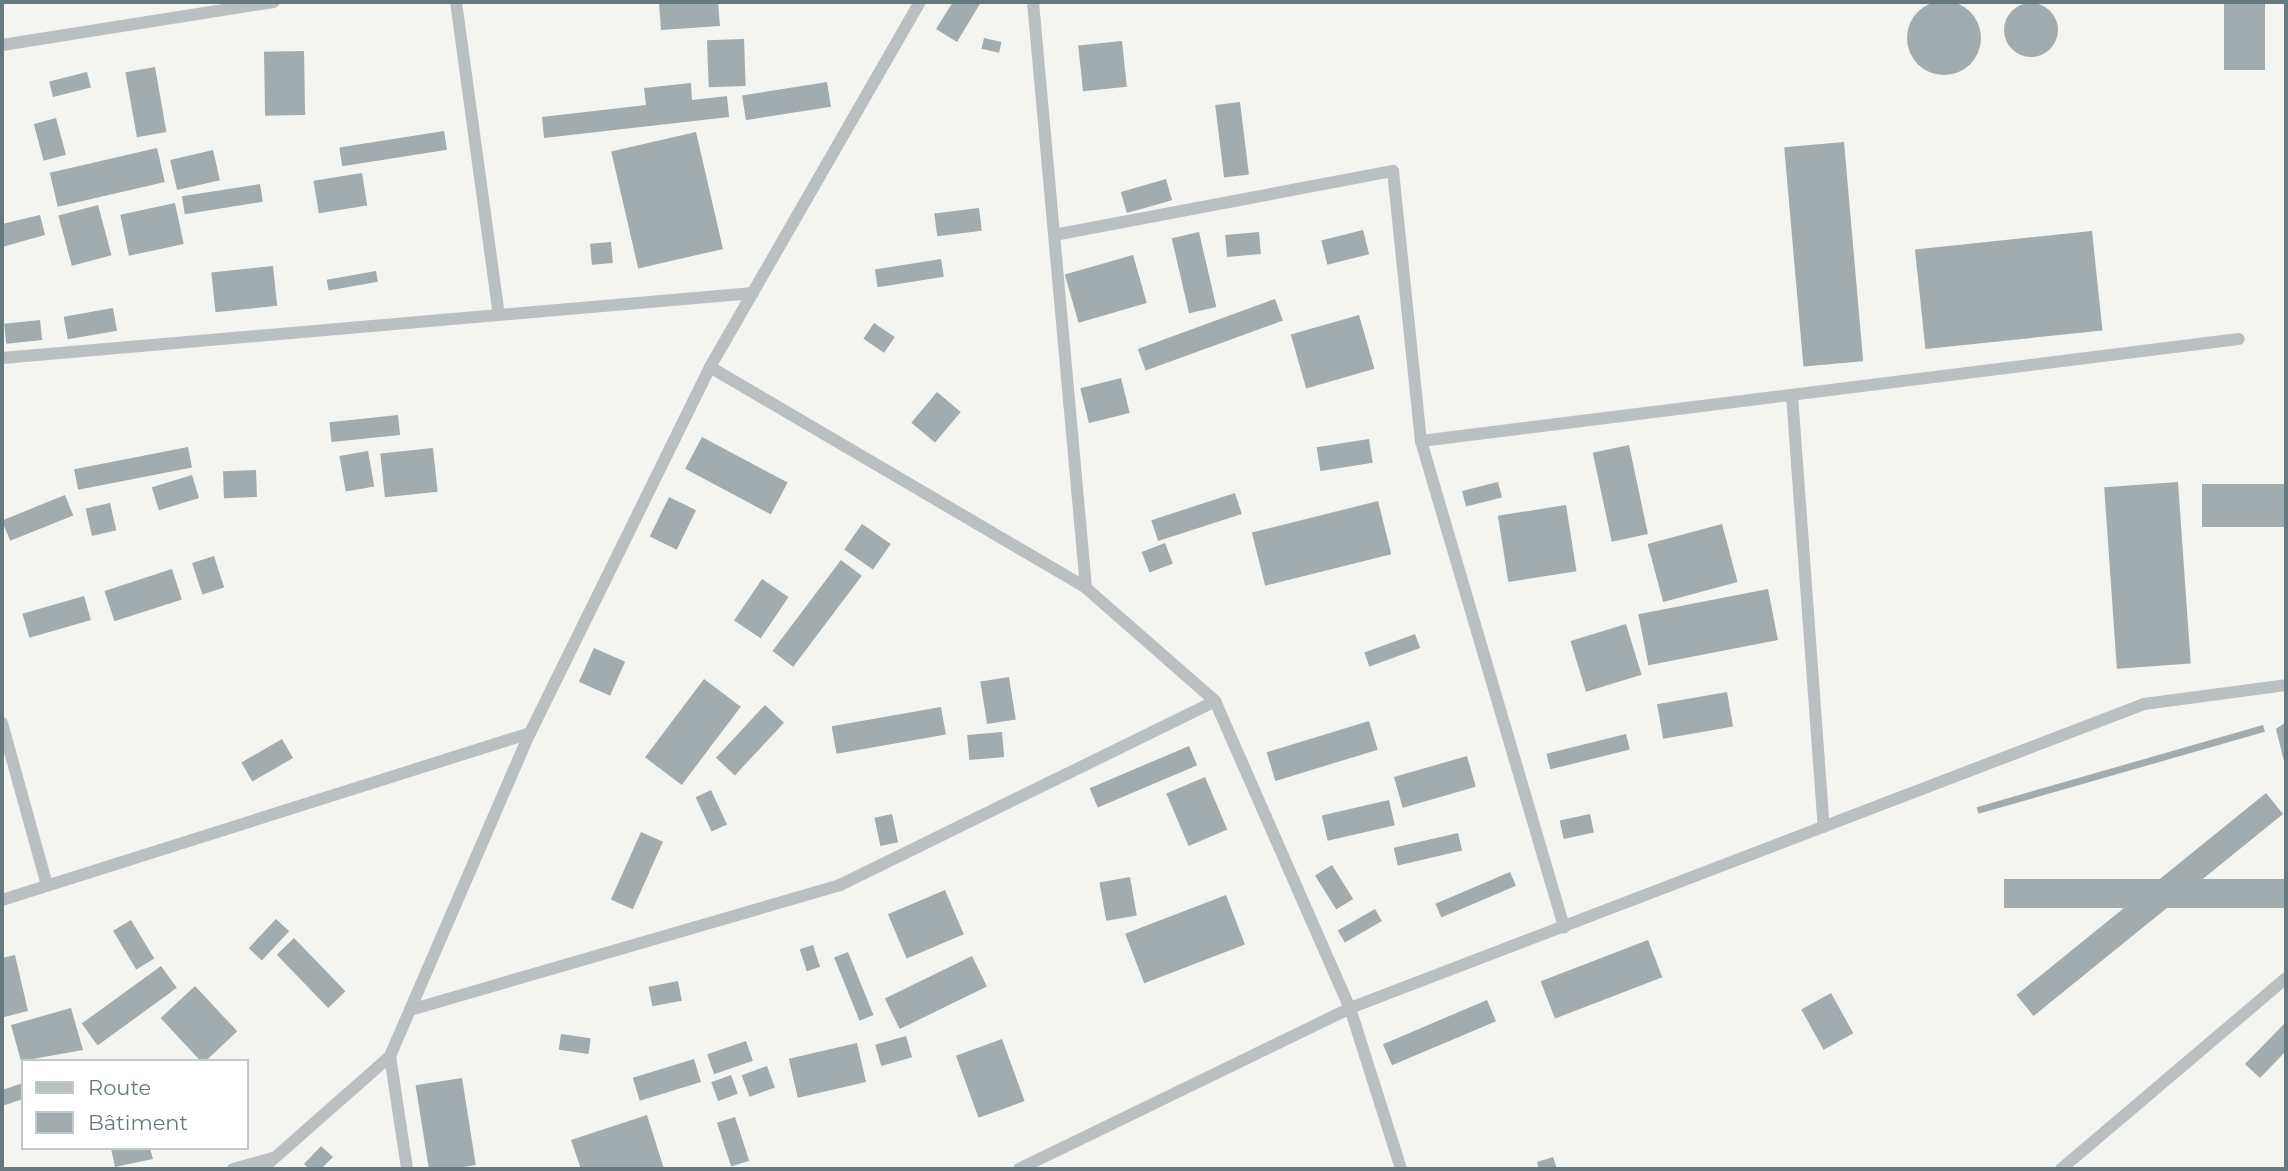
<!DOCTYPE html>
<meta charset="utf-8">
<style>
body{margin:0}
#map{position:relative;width:2288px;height:1171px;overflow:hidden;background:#f4f4f1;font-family:Montserrat,sans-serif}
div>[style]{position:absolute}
.building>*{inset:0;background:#a2abae;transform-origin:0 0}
.round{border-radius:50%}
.minor>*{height:12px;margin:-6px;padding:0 6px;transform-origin:6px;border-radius:6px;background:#babfc1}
span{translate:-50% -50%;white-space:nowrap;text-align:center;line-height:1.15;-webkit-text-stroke:7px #fff;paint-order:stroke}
.frame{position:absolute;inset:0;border:4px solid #67797f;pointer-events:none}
.legend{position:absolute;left:21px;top:1059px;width:228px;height:91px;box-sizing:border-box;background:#fff;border:2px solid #c2c9cc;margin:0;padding:9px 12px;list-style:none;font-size:21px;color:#67797f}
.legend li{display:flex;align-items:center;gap:14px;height:35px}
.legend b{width:35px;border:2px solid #c2c9cc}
</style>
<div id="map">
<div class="building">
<i class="round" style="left:1907px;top:1px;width:74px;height:74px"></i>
<i style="clip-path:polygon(659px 2px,718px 2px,720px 26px,661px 30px)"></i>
<i style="clip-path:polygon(953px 2px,981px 2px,957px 42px,936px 29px)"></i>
<i style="left:2224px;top:2px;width:41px;height:68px"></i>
<i class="round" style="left:2004px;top:3px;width:54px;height:54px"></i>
<i style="left:984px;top:38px;width:18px;height:11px;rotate:13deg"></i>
<i style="left:744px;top:39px;width:47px;height:37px;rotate:88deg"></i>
<i style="left:1122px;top:41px;width:46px;height:44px;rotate:84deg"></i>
<i style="left:304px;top:51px;width:64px;height:40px;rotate:89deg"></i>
<i style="left:155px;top:67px;width:66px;height:30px;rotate:80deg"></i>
<i style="left:87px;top:72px;width:16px;height:39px;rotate:76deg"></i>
<i style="left:827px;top:82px;width:25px;height:86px;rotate:81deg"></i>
<i style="clip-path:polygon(691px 83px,692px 100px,727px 96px,729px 117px,544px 138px,542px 117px,646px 105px,644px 88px)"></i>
<i style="left:1240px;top:102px;width:73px;height:25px;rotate:83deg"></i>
<i style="left:56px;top:118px;width:38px;height:23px;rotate:75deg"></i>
<i style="left:444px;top:131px;width:19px;height:106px;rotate:81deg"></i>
<i style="left:696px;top:132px;width:120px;height:87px;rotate:77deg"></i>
<i style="left:1844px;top:142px;width:220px;height:60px;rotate:85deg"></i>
<i style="left:157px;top:148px;width:35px;height:110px;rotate:77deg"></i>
<i style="left:213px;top:150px;width:31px;height:44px;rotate:77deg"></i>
<i style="left:362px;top:173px;width:33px;height:49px;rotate:81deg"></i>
<i style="left:1166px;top:179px;width:22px;height:47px;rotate:74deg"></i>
<i style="left:260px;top:184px;width:18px;height:79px;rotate:81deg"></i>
<i style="left:175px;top:203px;width:42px;height:56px;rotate:78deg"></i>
<i style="left:98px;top:205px;width:52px;height:41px;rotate:75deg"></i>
<i style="left:979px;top:208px;width:23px;height:45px;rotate:83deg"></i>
<i style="clip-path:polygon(40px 215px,45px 235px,2px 247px,2px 224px)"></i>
<i style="left:1363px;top:230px;width:25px;height:43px;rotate:76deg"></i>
<i style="left:2092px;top:231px;width:100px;height:178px;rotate:84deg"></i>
<i style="left:1199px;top:232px;width:77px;height:28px;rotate:77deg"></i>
<i style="left:1259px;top:232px;width:22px;height:34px;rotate:85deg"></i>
<i style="left:611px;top:242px;width:21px;height:21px;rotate:85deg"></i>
<i style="left:1133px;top:255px;width:50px;height:71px;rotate:74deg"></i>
<i style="left:941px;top:259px;width:18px;height:67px;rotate:81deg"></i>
<i style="left:273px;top:266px;width:40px;height:62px;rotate:84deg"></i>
<i style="left:376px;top:271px;width:11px;height:50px;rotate:80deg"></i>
<i style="left:1275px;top:299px;width:23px;height:146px;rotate:70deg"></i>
<i style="left:113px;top:308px;width:23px;height:50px;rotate:80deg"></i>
<i style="left:1359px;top:315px;width:56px;height:71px;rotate:74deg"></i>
<i style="left:40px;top:320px;width:20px;height:36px;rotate:84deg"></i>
<i style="left:874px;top:323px;width:25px;height:19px;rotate:34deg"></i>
<i style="left:1121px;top:378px;width:36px;height:42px;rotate:76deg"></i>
<i style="left:937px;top:392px;width:31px;height:40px;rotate:40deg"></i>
<i style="left:398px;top:415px;width:20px;height:69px;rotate:84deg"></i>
<i style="left:702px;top:437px;width:97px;height:36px;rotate:28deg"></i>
<i style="left:1369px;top:439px;width:24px;height:53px;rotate:81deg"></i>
<i style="left:1629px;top:445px;width:91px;height:37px;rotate:78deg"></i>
<i style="left:188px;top:447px;width:21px;height:116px;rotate:79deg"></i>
<i style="left:433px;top:448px;width:44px;height:53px;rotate:84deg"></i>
<i style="left:368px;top:451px;width:36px;height:29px;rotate:80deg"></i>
<i style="left:256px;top:470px;width:27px;height:33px;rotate:88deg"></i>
<i style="left:192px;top:475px;width:24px;height:42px;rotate:73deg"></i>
<i style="left:1498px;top:482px;width:16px;height:37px;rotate:76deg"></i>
<i style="left:2178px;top:482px;width:182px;height:74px;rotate:86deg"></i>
<i style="left:2286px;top:484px;width:43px;height:84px;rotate:90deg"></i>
<i style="left:1235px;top:493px;width:22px;height:88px;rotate:72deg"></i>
<i style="left:65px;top:495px;width:22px;height:68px;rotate:68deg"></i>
<i style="left:669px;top:497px;width:30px;height:44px;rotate:26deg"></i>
<i style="left:1378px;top:501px;width:55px;height:130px;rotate:76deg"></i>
<i style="left:110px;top:503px;width:28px;height:25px;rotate:77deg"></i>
<i style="left:1566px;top:505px;width:67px;height:69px;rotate:81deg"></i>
<i style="left:862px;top:524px;width:35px;height:31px;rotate:35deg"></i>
<i style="left:1722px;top:524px;width:60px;height:77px;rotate:75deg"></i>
<i style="left:1165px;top:543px;width:22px;height:25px;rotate:69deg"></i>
<i style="left:214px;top:556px;width:33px;height:23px;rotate:72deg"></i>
<i style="left:841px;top:560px;width:26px;height:114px;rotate:37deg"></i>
<i style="left:172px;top:569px;width:32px;height:71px;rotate:72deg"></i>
<i style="left:762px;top:579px;width:32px;height:50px;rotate:34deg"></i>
<i style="left:1768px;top:589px;width:52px;height:132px;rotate:79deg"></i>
<i style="left:84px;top:596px;width:25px;height:64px;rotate:74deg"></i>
<i style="left:1626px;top:624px;width:53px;height:58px;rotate:73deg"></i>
<i style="left:1415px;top:634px;width:15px;height:54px;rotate:70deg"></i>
<i style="left:594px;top:648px;width:34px;height:37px;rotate:24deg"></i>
<i style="left:1009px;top:677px;width:43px;height:29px;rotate:81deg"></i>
<i style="left:704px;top:679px;width:46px;height:98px;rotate:37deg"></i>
<i style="left:1727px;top:692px;width:35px;height:71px;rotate:80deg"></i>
<i style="left:765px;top:705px;width:26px;height:72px;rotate:43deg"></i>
<i style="left:941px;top:707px;width:28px;height:111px;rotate:80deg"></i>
<i style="left:1369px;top:721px;width:30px;height:107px;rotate:73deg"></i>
<i style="clip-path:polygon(2286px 722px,2286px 765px,2285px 765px,2276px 729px)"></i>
<i style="left:2263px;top:725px;width:7px;height:298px;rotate:74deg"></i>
<i style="left:1002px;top:732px;width:25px;height:35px;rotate:85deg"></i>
<i style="left:1626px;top:734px;width:16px;height:82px;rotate:76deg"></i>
<i style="left:282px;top:739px;width:22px;height:47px;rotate:60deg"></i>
<i style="left:1189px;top:746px;width:21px;height:108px;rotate:67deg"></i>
<i style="left:1467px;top:756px;width:32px;height:76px;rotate:74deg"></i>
<i style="left:1205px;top:777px;width:57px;height:42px;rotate:67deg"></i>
<i style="left:711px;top:790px;width:38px;height:17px;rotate:65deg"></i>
<i style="left:2266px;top:793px;width:27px;height:321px;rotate:51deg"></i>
<i style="left:1389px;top:800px;width:26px;height:69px;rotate:77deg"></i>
<i style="left:892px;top:814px;width:29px;height:18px;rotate:78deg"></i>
<i style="left:1590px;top:814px;width:19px;height:31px;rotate:78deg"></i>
<i style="left:641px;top:832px;width:24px;height:74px;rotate:24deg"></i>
<i style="left:1458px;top:833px;width:18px;height:66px;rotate:77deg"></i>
<i style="left:1332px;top:865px;width:40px;height:20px;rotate:58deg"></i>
<i style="left:1510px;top:872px;width:15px;height:81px;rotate:67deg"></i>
<i style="left:1130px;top:877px;width:39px;height:31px;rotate:80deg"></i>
<i style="left:2286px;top:879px;width:29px;height:282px;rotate:90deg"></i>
<i style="left:945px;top:890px;width:48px;height:62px;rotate:67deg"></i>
<i style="left:1226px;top:895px;width:53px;height:108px;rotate:69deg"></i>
<i style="left:1375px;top:909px;width:14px;height:43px;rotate:60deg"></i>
<i style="left:276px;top:919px;width:18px;height:40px;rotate:43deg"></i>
<i style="left:131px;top:920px;width:45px;height:21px;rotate:59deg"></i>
<i style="left:294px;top:938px;width:74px;height:24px;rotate:46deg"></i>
<i style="left:1648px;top:940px;width:40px;height:115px;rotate:69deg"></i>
<i style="left:813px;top:945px;width:23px;height:14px;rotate:72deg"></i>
<i style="left:848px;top:952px;width:68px;height:15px;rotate:68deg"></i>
<i style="clip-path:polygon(15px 955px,28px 1011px,4px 1017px,2px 958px)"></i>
<i style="left:972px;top:956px;width:34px;height:97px;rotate:64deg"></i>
<i style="left:161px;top:966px;width:27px;height:98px;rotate:54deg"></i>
<i style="left:678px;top:981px;width:20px;height:30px;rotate:79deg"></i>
<i style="left:195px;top:986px;width:62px;height:47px;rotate:47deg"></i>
<i style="left:1831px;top:993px;width:46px;height:34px;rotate:61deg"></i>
<i style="left:1487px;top:1000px;width:23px;height:113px;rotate:67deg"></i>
<i style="clip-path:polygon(71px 1008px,83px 1050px,21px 1061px,11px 1025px)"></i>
<i style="clip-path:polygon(2286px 1022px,2286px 1051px,2260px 1078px,2245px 1064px)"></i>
<i style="left:561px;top:1034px;width:30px;height:16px;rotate:8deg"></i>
<i style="left:906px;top:1036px;width:22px;height:32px;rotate:74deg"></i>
<i style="left:1002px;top:1039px;width:66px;height:49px;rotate:70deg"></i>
<i style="left:746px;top:1041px;width:21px;height:41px;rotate:71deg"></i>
<i style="left:857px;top:1043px;width:40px;height:70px;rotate:77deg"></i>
<i style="left:694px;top:1059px;width:24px;height:64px;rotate:73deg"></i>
<i style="left:767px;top:1066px;width:23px;height:27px;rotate:70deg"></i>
<i style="left:731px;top:1075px;width:20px;height:21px;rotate:70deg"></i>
<i style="left:462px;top:1078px;width:88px;height:47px;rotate:81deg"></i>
<i style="clip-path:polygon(23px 1083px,23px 1099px,2px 1106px,2px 1090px)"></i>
<i style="clip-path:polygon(647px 1115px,664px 1169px,581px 1169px,571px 1140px)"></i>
<i style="left:735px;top:1117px;width:46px;height:19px;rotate:72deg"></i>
<i style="clip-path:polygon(321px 1146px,333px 1157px,321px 1169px,309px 1169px,304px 1164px)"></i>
<i style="clip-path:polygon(111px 1148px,150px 1148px,153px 1159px,115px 1167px)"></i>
<i style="clip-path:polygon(1553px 1157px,1557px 1169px,1539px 1169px,1537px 1162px)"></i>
</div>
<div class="minor">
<i style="left:456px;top:2px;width:311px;rotate:82.2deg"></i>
<i style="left:1033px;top:2px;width:588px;rotate:84.83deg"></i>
<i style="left:2px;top:45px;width:275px;rotate:-9deg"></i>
<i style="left:1054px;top:235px;width:345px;rotate:-10.7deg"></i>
<i style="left:1393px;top:171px;width:271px;rotate:84.1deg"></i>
<i style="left:1421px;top:441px;width:507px;rotate:73.6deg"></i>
<i style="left:2px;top:358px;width:754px;rotate:-4.95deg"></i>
<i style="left:710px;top:367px;width:436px;rotate:30.4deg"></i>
<i style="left:1086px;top:588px;width:171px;rotate:41.2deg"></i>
<i style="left:1215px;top:701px;width:335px;rotate:66.3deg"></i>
<i style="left:1350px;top:1008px;width:169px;rotate:72.4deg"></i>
<i style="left:1792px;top:395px;width:433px;rotate:85.8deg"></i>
<i style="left:1421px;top:441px;width:824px;rotate:-7.11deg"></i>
<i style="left:2px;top:723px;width:168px;rotate:74.5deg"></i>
<i style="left:2px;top:900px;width:554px;rotate:-17.55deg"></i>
<i style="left:410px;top:1010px;width:448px;rotate:-16.2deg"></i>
<i style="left:840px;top:885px;width:418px;rotate:-26.1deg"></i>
<i style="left:390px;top:1056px;width:114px;rotate:81.4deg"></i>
<i style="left:233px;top:1169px;width:41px;rotate:-15.4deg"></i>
<i style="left:262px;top:1169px;width:171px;rotate:-41.4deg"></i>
<i style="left:390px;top:1056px;width:352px;rotate:-66.6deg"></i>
<i style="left:530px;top:733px;width:408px;rotate:-63.8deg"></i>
<i style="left:710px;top:367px;width:421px;rotate:-60.1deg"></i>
<i style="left:1019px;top:1169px;width:368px;rotate:-25.9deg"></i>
<i style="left:1350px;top:1008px;width:850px;rotate:-20.95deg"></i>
<i style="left:2144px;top:704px;width:143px;rotate:-7.6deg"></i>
<i style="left:2061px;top:1169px;width:295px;rotate:-40.3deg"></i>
</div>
<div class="frame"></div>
<ul class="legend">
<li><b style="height:9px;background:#babfc1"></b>Route</li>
<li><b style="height:19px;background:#a2abae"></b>Bâtiment</li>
</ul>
</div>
